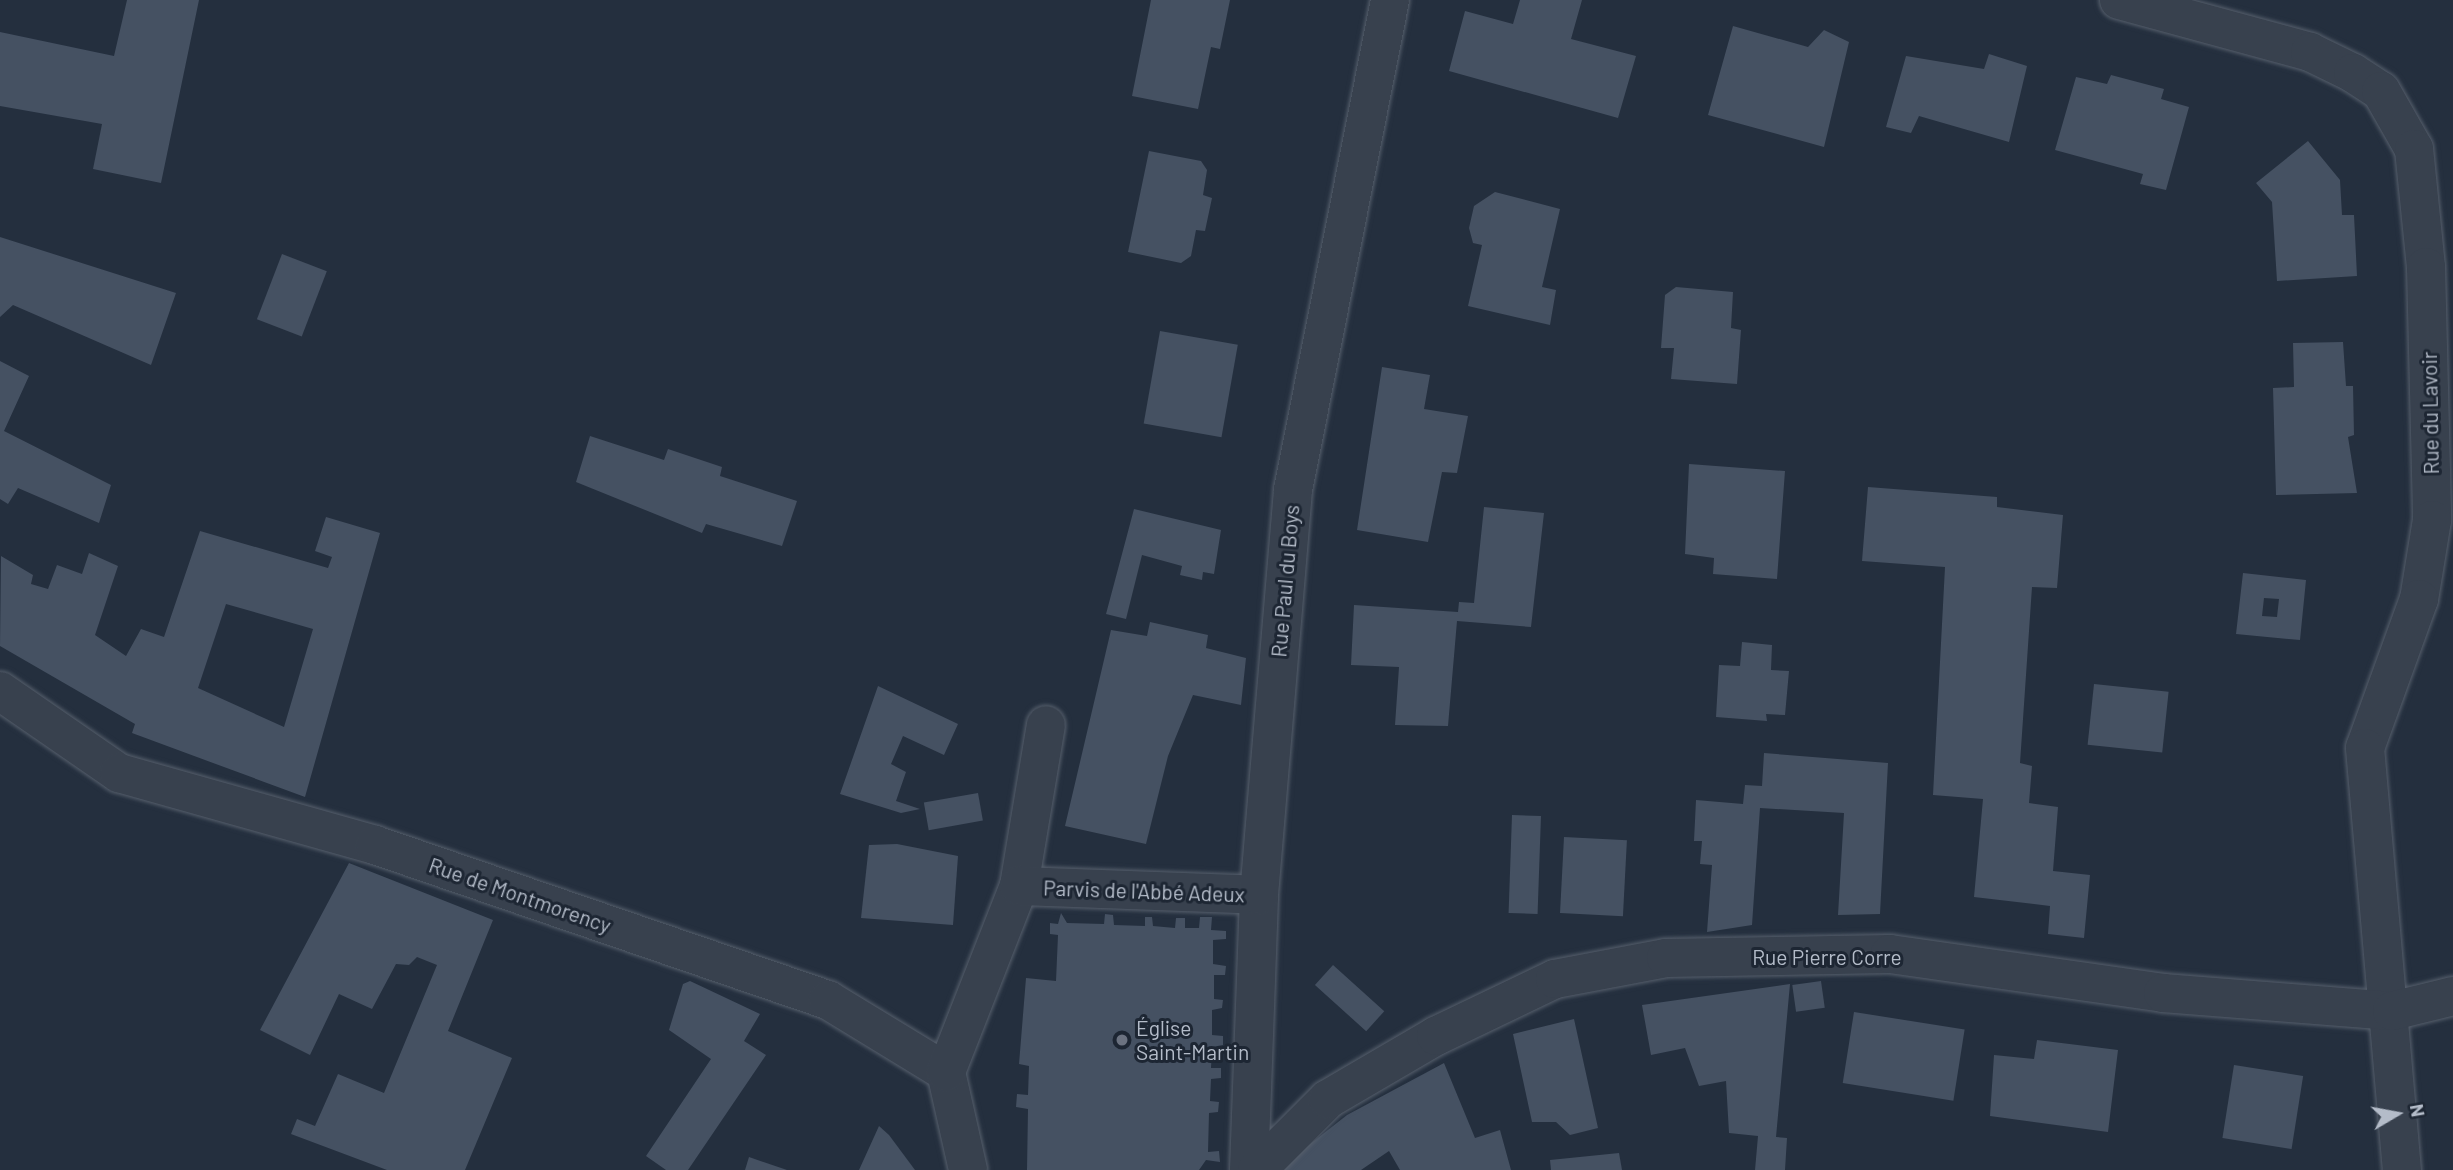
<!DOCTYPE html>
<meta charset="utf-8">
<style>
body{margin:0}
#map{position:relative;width:2453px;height:1170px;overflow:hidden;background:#242f3e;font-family:Barlow,sans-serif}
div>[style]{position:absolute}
.building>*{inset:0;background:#455162;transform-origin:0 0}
.roads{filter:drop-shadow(0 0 2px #565f6c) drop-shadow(0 0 2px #565f6c)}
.street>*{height:38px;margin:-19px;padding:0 19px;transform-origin:19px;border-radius:19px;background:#38414e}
.dots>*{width:19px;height:19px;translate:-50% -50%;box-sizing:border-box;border:4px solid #1d2633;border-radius:50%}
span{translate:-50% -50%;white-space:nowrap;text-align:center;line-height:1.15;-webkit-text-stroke:6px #1d2633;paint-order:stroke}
.street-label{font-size:21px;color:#b4bcc9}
.poi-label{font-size:21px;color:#b4bcc9}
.left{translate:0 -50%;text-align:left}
.north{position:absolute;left:2362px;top:1079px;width:70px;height:70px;-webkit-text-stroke:5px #1d2633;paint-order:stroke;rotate:80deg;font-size:19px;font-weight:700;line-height:28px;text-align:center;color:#b4bcc9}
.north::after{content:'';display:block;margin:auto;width:24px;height:32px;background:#b4bcc9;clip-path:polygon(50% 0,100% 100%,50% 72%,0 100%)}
</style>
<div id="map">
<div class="building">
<i style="clip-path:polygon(127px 0,199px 0,161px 183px,93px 169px,102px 124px,0 106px,0 32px,114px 56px)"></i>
<i style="clip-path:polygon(1151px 0,1230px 0,1220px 49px,1211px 47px,1198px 109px,1132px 96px)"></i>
<i style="clip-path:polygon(1520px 0,1582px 0,1571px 39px,1636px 56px,1618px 118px,1449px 71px,1465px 11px,1513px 24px)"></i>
<i style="clip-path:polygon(1733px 26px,1808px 47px,1824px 30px,1849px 42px,1824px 147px,1708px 115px)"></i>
<i style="clip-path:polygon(1989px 54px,2027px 66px,2009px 142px,1919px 116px,1911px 133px,1886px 127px,1906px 56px,1984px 69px)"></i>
<i style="clip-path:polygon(2111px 75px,2164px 89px,2161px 99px,2189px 107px,2166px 190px,2140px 184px,2143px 174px,2055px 150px,2076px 77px,2107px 84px)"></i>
<i style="clip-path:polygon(2308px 141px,2340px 180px,2342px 215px,2354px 215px,2357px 276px,2277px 281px,2272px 202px,2256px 183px)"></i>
<i style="clip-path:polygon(1149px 151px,1201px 161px,1207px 170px,1203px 195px,1212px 198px,1205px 231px,1196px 230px,1191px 256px,1181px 263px,1128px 252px)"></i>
<i style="clip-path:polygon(1495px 192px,1560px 209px,1542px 287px,1556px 290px,1550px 325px,1468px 306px,1482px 245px,1473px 243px,1469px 228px,1474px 206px)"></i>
<i style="clip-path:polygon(0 237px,176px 293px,151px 365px,13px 305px,0 317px)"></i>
<i style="left:282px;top:254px;width:48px;height:70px;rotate:21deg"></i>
<i style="clip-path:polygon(1676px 287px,1733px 292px,1731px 328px,1741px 330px,1737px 384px,1671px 379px,1674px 348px,1661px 348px,1665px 295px)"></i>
<i style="left:1160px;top:331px;width:79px;height:94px;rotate:10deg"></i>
<i style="clip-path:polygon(2343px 342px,2346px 386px,2353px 386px,2354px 435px,2348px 437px,2357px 493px,2276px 495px,2273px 388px,2294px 387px,2293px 343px)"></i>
<i style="clip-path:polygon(0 361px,29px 376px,4px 431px,111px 485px,99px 523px,18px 488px,8px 504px,0 499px)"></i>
<i style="clip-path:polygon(1382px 367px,1430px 375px,1424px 409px,1468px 416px,1457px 473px,1442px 472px,1428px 542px,1357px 530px)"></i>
<i style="clip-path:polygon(590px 436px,664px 460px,668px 449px,722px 467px,720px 476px,797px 501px,782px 546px,706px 524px,702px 533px,576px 482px)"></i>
<i style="clip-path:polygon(1689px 464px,1785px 471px,1777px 579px,1713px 574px,1714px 558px,1685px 554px)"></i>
<i style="clip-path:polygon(1868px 487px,1997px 497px,1997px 507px,2063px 515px,2057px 588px,2032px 587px,2020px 763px,2032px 766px,2029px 803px,2058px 807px,2053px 871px,2090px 875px,2084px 938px,2048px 934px,2050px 906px,1974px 897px,1983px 799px,1933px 795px,1945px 567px,1862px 561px)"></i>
<i style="clip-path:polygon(1484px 507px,1544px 513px,1531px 627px,1457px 621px,1448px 726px,1395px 725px,1399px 667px,1351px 665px,1354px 605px,1458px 612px,1459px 602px,1474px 603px)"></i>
<i style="clip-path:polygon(1134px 509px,1221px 530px,1214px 574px,1203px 572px,1202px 580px,1180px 575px,1182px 566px,1142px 555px,1126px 619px,1106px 614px)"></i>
<i style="clip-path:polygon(evenodd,326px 517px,380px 533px,305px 797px,132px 733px,135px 724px,0 646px,1px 556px,33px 575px,31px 584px,48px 589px,57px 565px,82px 574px,89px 553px,118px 566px,95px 635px,126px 656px,141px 629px,164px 637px,200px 531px,328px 568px,332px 557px,315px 551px,326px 517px,226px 604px,313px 629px,284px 727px,198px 688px,226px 604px)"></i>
<i style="clip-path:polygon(evenodd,2243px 573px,2306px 580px,2300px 640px,2236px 634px,2243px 573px,2264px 598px,2279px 599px,2277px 617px,2262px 616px,2264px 598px)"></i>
<i style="clip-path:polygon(1150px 622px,1208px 635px,1206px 648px,1246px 658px,1241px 705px,1193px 695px,1168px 756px,1146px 844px,1065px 826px,1111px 630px,1147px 636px)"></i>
<i style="clip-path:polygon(1742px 642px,1772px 645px,1771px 670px,1789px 671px,1785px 715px,1766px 714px,1767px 721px,1716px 717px,1719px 665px,1740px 666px)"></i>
<i style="left:2094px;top:684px;width:75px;height:61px;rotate:6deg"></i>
<i style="clip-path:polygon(878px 686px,958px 724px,944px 755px,903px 736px,891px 764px,906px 772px,896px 801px,920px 809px,901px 813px,840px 794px)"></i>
<i style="clip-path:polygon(1764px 753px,1888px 763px,1880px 914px,1838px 915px,1844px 813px,1760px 808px,1752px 925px,1707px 932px,1712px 865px,1700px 864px,1702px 841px,1694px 841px,1696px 800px,1743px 804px,1745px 785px,1762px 786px)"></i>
<i style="left:978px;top:793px;width:28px;height:55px;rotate:80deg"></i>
<i style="left:1512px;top:815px;width:29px;height:98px;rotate:2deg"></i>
<i style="left:1564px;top:837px;width:63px;height:76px;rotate:3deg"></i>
<i style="clip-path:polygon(897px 844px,958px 856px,953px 925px,861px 918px,869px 845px)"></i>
<i style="clip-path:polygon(349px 863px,493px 920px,448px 1031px,512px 1058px,465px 1170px,387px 1170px,291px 1134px,297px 1119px,315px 1126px,338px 1074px,384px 1093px,437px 965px,417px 957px,409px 965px,396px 964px,372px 1009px,339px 994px,310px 1055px,260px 1030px)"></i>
<i style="clip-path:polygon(1061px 913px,1067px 923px,1104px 924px,1105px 914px,1113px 915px,1114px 925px,1145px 926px,1145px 917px,1152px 917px,1153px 926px,1175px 928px,1176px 918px,1185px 918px,1185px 928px,1199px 928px,1200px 917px,1212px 917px,1211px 930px,1226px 931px,1226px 939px,1213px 940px,1213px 964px,1226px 966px,1225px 975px,1214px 975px,1214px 999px,1223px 1000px,1222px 1008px,1212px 1010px,1212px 1035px,1223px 1036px,1223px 1045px,1212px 1047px,1211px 1068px,1221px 1068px,1221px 1078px,1211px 1079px,1210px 1101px,1219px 1102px,1218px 1112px,1209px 1113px,1208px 1152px,1219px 1151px,1220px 1162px,1206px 1160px,1199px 1170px,1027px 1170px,1028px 1109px,1016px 1107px,1017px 1094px,1028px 1095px,1029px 1066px,1019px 1064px,1026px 978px,1056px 981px,1058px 935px,1050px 934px,1050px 923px,1058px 924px)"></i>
<i style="left:1333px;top:965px;width:69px;height:27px;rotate:42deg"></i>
<i style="clip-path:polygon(690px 981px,760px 1014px,744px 1041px,766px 1055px,688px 1170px,666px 1170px,646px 1156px,711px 1059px,669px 1030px,683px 984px)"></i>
<i style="left:1821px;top:981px;width:27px;height:29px;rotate:82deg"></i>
<i style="clip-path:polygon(1790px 984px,1776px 1137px,1787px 1138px,1785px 1170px,1755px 1170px,1758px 1136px,1729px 1133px,1726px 1081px,1699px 1086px,1685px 1048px,1651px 1055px,1642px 1005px)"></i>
<i style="left:1854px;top:1012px;width:112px;height:72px;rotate:9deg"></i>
<i style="clip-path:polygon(1574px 1019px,1598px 1128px,1570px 1135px,1556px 1122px,1532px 1122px,1513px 1034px)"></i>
<i style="clip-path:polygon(2037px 1040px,2118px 1050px,2108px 1132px,1990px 1116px,1994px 1055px,2034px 1059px)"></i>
<i style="clip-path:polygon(1444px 1063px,1475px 1138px,1500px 1130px,1511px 1170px,1400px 1170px,1389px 1151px,1361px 1170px,1277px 1170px,1347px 1115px)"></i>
<i style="left:2234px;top:1065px;width:70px;height:74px;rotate:9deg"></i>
<i style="clip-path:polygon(879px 1126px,889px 1135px,915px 1170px,859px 1170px)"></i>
<i style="clip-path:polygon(1619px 1153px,1622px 1170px,1551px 1170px,1550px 1160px)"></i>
<i style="clip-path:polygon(749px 1157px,787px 1170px,745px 1170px)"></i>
</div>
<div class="roads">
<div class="street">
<i style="left:2119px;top:0;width:198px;rotate:15.2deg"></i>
<i style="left:2310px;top:52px;width:48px;rotate:26deg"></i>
<i style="left:2353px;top:73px;width:33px;rotate:33deg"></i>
<i style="left:2381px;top:91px;width:67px;rotate:60.4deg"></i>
<i style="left:2414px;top:149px;width:119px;rotate:84.2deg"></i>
<i style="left:2426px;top:267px;width:253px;rotate:88.6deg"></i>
<i style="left:2432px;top:520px;width:80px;rotate:99.3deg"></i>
<i style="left:2419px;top:599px;width:158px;rotate:109.9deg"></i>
<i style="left:2365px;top:748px;width:424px;rotate:85deg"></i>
<i style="left:0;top:691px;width:145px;rotate:34.6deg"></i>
<i style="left:119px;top:773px;width:266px;rotate:15.7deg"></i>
<i style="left:375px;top:845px;width:479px;rotate:18.9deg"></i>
<i style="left:828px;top:1000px;width:138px;rotate:31.4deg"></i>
<i style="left:946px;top:1072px;width:100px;rotate:77.3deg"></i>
<i style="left:1019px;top:886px;width:163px;rotate:-80.5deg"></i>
<i style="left:946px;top:1072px;width:200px;rotate:-68.6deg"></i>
<i style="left:1019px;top:886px;width:240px;rotate:2.1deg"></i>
<i style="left:1249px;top:1170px;width:275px;rotate:-87.9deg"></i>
<i style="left:1259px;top:895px;width:406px;rotate:-85.2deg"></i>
<i style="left:1293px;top:490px;width:500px;rotate:-78.8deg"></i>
<i style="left:1257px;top:1170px;width:100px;rotate:-45deg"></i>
<i style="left:1328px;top:1099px;width:125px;rotate:-30.3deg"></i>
<i style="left:1436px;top:1036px;width:132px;rotate:-25.6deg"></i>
<i style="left:1555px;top:979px;width:113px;rotate:-10.7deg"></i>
<i style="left:1666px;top:958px;width:224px;rotate:-1deg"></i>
<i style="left:1890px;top:954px;width:276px;rotate:8.1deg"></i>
<i style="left:2163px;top:993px;width:230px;rotate:4.5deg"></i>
<i style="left:2392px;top:1011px;width:63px;rotate:-13.8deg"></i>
</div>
</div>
<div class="dots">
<i style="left:1122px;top:1040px;background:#6b7280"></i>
</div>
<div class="street-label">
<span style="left:2430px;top:413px;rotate:-91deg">Rue du Lavoir</span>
<span style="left:1285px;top:581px;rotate:-85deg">Rue Paul du Boys</span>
<span style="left:1144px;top:891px;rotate:2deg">Parvis de l'Abbé Adeux</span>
<span style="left:520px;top:895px;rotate:19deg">Rue de Montmorency</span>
<span style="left:1827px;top:957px">Rue Pierre Corre</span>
</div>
<div class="poi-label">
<span class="left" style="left:1136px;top:1040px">Église<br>Saint-Martin</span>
</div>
<div class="north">N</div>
</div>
